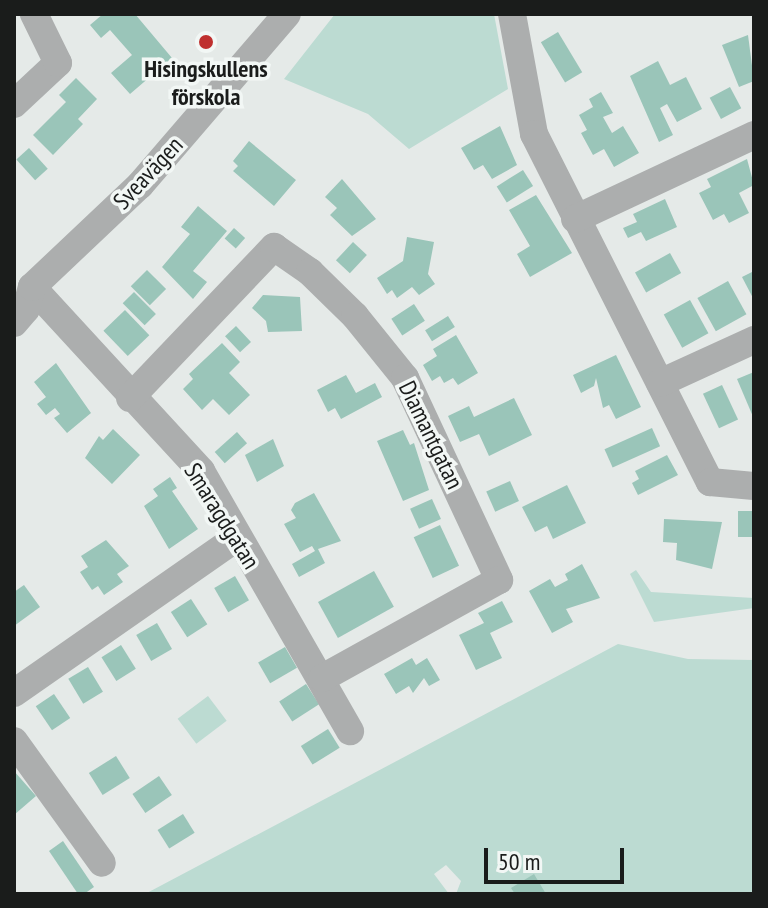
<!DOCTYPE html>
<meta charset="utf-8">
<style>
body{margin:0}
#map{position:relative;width:768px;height:908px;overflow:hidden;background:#e5eae8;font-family:"PT Sans Narrow",sans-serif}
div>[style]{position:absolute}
.green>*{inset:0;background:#bcdbd2;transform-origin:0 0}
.building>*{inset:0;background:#9ac5b9;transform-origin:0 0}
.minor>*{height:28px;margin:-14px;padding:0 14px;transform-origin:14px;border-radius:14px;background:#acaeae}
.dots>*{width:22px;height:22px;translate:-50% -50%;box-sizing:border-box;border:4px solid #f2f7f5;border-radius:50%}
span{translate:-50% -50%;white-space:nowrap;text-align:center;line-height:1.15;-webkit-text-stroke:7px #f2f7f5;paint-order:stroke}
.poi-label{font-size:24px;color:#1a1c1b;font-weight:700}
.street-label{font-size:24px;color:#1a1c1b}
.frame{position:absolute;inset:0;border:16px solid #1a1c1b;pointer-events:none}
.scale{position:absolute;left:484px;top:848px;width:140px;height:36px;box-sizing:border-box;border:4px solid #1a1c1b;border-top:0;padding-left:10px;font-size:24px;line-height:28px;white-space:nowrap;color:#1a1c1b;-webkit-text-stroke:6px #f2f7f5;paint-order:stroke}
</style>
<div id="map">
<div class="green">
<i style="clip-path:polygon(335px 14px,494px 14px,508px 89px,409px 149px,368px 114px,284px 79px)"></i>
<i style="clip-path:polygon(636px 570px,651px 592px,754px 598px,754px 608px,654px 622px,630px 574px)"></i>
<i style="clip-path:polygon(618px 644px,688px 659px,754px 660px,754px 894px,456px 894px,461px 881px,446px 865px,434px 874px,449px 894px,145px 894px)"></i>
<i style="left:208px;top:696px;width:31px;height:38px;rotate:53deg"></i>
</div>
<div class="building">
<i style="clip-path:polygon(103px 14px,135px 14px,172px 58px,130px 94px,111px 73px,132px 55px,110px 30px,101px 38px,90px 25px)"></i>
<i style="left:558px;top:32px;width:47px;height:20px;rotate:59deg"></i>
<i style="clip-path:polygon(748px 35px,754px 81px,739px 87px,722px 45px)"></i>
<i style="clip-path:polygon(658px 61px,670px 85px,686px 77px,702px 109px,677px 122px,667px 104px,660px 108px,673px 135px,659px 142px,630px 76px)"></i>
<i style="clip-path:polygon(76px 78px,97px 99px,78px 119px,83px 124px,53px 155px,33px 135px,66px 102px,59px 95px)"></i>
<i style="left:730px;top:87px;width:24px;height:23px;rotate:62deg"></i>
<i style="clip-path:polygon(601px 92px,613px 113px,603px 117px,612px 133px,623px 126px,639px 153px,614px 167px,604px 149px,593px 155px,581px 133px,587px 130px,579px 115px,593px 107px,589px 99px)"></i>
<i style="clip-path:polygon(500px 126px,517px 165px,492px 179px,483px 165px,474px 170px,461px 148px)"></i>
<i style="clip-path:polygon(249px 141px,296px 180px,274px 206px,233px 171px,238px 166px,233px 161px)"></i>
<i style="left:29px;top:148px;width:28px;height:17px;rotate:48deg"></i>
<i style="clip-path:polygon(747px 159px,754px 185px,739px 193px,749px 213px,729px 223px,724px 214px,713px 220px,699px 193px,711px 187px,707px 179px)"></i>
<i style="left:523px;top:170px;width:19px;height:31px;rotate:58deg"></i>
<i style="clip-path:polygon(342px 179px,376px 219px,352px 236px,330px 215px,337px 208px,325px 197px)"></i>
<i style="clip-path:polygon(536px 195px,572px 253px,530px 277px,517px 254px,530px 246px,509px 210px)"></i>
<i style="clip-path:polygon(665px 199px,677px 227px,646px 241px,641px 232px,628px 238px,623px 228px,637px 222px,633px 214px)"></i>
<i style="clip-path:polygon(198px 206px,227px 231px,193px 271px,207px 282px,193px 299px,162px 267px,190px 234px,181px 227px)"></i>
<i style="left:234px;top:228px;width:15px;height:14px;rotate:42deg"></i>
<i style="clip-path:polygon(407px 237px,434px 242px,428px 274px,435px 284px,419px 295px,412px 287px,397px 298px,392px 290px,387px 294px,377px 278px,403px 261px)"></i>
<i style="left:353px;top:242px;width:19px;height:25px;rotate:43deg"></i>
<i style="left:670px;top:253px;width:23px;height:40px;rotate:61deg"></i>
<i style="left:147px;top:270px;width:27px;height:23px;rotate:45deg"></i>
<i style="clip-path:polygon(754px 271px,754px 300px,742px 277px)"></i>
<i style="left:728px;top:281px;width:38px;height:35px;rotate:61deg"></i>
<i style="left:134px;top:292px;width:31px;height:16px;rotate:45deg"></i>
<i style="clip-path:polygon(263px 295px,300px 297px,302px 331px,268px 332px,266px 321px,252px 308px)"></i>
<i style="left:690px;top:300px;width:38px;height:30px;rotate:61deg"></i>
<i style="left:414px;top:304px;width:20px;height:27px;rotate:57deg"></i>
<i style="left:125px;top:310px;width:35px;height:30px;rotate:46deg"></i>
<i style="left:448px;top:316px;width:13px;height:27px;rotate:58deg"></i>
<i style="left:236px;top:326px;width:22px;height:15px;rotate:47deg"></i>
<i style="clip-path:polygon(456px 335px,478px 373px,458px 385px,453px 378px,444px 383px,440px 376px,432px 381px,423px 365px,437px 356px,433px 349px)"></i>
<i style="clip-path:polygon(222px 343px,240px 362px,229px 373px,250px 395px,229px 415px,213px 399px,202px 410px,183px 389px,193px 379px,189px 374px)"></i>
<i style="clip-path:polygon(616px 355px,641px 407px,616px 419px,609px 405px,603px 408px,596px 378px,594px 386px,581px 393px,573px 375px)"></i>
<i style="clip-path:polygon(56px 363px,91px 413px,67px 433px,54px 418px,60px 414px,55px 408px,46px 415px,37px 404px,46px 397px,34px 382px)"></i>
<i style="clip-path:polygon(754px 372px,754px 419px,737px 379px)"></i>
<i style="clip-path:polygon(346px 375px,356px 393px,375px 383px,382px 397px,341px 419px,335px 408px,328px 412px,317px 390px)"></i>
<i style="left:722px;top:385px;width:38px;height:21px;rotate:65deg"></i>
<i style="clip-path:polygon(514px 398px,532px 435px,489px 456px,479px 434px,460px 442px,448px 416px,469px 406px,474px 417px)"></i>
<i style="left:652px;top:428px;width:20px;height:52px;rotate:66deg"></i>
<i style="clip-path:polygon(113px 429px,140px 455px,112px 484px,85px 458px,99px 436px,103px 440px)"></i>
<i style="clip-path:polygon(403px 430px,410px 445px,414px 443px,429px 490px,403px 501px,377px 441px)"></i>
<i style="left:237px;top:432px;width:15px;height:30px;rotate:48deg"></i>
<i style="clip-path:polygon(273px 439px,284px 466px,257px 482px,245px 455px)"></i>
<i style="clip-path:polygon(667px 455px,678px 475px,638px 495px,632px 483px,639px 479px,635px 471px)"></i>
<i style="clip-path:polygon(170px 477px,177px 488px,172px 491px,198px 529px,169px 549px,144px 506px,158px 496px,153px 489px)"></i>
<i style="left:510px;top:481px;width:22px;height:26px;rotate:66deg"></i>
<i style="clip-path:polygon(567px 485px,586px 523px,553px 539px,547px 526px,535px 532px,522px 507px)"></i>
<i style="clip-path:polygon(314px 493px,341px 541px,318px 549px,325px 563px,299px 577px,292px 564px,315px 551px,312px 546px,300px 552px,284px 524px,296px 518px,291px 510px,295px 503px)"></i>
<i style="left:432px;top:499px;width:22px;height:24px;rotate:66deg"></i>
<i style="left:738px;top:511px;width:16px;height:26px"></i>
<i style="clip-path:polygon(664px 519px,722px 522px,712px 569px,676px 560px,677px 543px,663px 542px)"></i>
<i style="left:440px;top:525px;width:45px;height:29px;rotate:65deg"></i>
<i style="clip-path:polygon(106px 540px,129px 566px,117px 574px,123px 582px,104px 595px,98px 586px,92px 590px,80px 572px,88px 567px,81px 556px)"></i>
<i style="clip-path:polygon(582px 564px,600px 598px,566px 609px,573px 622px,552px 633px,529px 591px,550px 579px,555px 587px,568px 580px,565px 574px)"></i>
<i style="left:374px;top:571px;width:41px;height:64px;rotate:61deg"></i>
<i style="left:235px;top:576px;width:28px;height:24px;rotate:60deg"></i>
<i style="clip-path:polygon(24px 585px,40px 607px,14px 626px,14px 592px)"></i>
<i style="left:191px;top:599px;width:30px;height:24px;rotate:57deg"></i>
<i style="clip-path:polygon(502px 601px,513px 622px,490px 633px,502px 658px,476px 670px,459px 635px,484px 623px,478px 613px)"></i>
<i style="left:157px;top:623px;width:30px;height:24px;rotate:60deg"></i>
<i style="left:121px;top:645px;width:28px;height:23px;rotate:58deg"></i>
<i style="left:285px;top:647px;width:24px;height:31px;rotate:60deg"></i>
<i style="clip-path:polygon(412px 658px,416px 665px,427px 658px,440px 680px,429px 686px,424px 678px,413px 693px,409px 686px,396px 694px,384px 674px)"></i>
<i style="left:88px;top:667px;width:29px;height:23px;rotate:59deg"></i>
<i style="left:306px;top:684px;width:24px;height:32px;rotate:57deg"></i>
<i style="left:54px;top:694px;width:29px;height:22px;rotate:56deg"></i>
<i style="left:328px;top:729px;width:22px;height:32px;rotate:58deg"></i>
<i style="left:116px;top:756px;width:26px;height:32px;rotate:58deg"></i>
<i style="clip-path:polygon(14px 771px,36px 796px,14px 815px)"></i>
<i style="left:159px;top:776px;width:23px;height:32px;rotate:56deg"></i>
<i style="left:183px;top:814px;width:22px;height:30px;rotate:58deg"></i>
<i style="clip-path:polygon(63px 841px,94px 887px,84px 894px,78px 894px,49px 851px)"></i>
<i style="clip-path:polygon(534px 874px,546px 894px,515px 894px,511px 888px)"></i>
</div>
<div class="minor">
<i style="left:512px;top:14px;width:122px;rotate:79.6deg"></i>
<i style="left:534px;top:134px;width:390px;rotate:63.2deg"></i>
<i style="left:710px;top:482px;width:44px;rotate:5.2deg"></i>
<i style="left:14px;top:104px;width:60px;rotate:-43deg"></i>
<i style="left:58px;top:63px;width:55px;rotate:-116.1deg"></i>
<i style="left:575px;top:219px;width:198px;rotate:-25.1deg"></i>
<i style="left:32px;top:287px;width:250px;rotate:47.4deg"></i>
<i style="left:201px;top:471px;width:300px;rotate:60.2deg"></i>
<i style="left:14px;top:323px;width:18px;rotate:-49deg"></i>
<i style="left:26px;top:309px;width:23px;rotate:-75deg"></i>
<i style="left:32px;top:287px;width:149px;rotate:-43.4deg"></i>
<i style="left:140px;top:185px;width:225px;rotate:-49.3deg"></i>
<i style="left:660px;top:383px;width:103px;rotate:-24.6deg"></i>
<i style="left:130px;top:398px;width:209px;rotate:-46.4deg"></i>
<i style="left:274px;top:247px;width:44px;rotate:34.8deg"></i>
<i style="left:310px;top:272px;width:63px;rotate:44.4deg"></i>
<i style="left:355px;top:316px;width:80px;rotate:51.1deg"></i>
<i style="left:405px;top:378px;width:223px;rotate:65deg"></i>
<i style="left:499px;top:580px;width:202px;rotate:151deg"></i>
<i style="left:14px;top:693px;width:271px;rotate:-34.9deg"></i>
<i style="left:14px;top:741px;width:150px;rotate:54.2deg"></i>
</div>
<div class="dots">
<i style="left:206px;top:42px;background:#bf302f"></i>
</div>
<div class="poi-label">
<span style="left:206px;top:83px">Hisingskullens<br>förskola</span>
</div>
<div class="street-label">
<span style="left:148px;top:173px;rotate:-47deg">Sveavägen</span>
<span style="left:431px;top:435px;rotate:64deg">Diamantgatan</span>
<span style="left:222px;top:516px;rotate:58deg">Smaragdgatan</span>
</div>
<div class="frame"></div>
<div class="scale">50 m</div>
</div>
